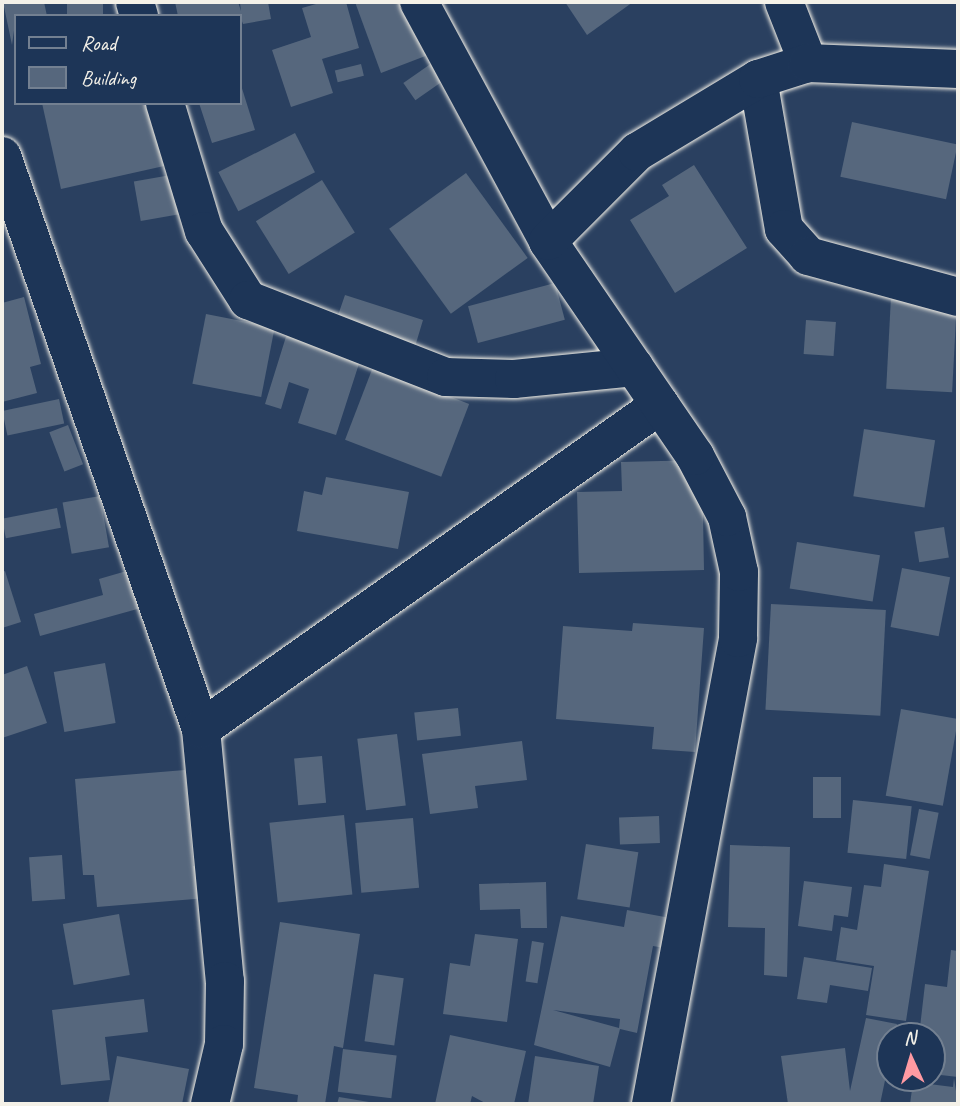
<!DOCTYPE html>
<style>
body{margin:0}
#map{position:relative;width:960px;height:1106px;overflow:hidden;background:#2a4060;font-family:Caveat,sans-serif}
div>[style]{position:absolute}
.building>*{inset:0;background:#56677d;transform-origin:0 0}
.roads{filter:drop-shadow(0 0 2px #f4f1e8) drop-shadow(0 0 2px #f4f1e8)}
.street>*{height:38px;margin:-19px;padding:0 19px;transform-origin:19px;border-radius:19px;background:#1d3557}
span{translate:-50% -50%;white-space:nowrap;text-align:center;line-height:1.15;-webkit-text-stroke:5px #1d3557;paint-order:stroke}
.frame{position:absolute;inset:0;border:4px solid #f4f1e8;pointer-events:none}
.legend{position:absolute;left:14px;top:14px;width:228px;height:91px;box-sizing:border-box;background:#1d3557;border:2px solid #738091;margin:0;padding:9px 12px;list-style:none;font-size:21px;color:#f4f1e8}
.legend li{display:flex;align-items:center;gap:14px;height:35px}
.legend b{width:35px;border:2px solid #738091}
.north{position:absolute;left:876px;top:1022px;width:70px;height:70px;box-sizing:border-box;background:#1d3557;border:2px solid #738091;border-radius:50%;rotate:356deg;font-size:19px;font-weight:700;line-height:28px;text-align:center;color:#f4f1e8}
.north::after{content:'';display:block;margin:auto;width:24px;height:32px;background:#ff9aa2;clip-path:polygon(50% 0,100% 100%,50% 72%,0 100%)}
</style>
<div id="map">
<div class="building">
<i style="clip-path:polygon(3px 2px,44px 2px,47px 16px,16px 16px,12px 45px)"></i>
<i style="left:67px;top:2px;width:36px;height:14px"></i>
<i style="clip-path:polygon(175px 2px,238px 2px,241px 11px,240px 3px,268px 2px,271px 19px,243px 24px,240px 16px,178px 16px)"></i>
<i style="clip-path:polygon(323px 2px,346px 2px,359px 48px,322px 59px,333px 93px,291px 107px,272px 50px,311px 37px,302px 8px)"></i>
<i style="clip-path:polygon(355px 2px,401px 2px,428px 55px,381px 73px)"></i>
<i style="clip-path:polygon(565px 2px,633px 2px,587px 35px)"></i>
<i style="left:432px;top:63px;width:21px;height:35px;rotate:55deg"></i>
<i style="left:361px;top:64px;width:12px;height:27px;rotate:76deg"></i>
<i style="clip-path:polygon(240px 82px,255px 130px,212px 143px,199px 103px,240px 103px)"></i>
<i style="clip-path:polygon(42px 103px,162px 103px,182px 162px,61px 189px)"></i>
<i style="left:852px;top:122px;width:108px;height:56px;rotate:12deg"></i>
<i style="left:295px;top:133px;width:44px;height:86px;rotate:63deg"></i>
<i style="clip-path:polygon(694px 165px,747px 248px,675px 293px,630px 220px,669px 196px,662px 185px)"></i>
<i style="left:188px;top:172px;width:40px;height:55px;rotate:80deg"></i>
<i style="left:466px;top:173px;width:105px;height:95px;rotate:54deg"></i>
<i style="left:322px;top:180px;width:62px;height:78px;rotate:58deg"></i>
<i style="left:892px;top:278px;width:66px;height:111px;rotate:3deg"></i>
<i style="left:555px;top:283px;width:38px;height:90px;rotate:75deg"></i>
<i style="clip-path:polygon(345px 295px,423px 320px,411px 360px,365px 345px,336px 435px,298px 423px,309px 389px,289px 382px,281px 409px,265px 404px,294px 311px,335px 324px)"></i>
<i style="clip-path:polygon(24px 297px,41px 364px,30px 367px,37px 393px,2px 402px,2px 303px)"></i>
<i style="left:206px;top:314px;width:70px;height:71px;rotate:11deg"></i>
<i style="left:806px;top:320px;width:30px;height:34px;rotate:4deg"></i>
<i style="left:373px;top:367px;width:103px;height:78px;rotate:21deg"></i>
<i style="left:59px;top:399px;width:25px;height:58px;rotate:78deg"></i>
<i style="left:68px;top:425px;width:42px;height:20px;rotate:69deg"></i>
<i style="left:864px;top:429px;width:72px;height:68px;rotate:9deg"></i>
<i style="clip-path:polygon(702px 460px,704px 570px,579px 573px,577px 492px,622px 491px,621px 462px)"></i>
<i style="clip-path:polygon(326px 477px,409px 492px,398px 549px,297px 531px,304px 491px,322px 495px)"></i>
<i style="left:100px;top:496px;width:52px;height:38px;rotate:80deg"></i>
<i style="left:57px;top:508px;width:20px;height:56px;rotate:79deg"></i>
<i style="left:944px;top:527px;width:31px;height:30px;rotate:81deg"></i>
<i style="left:797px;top:542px;width:84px;height:47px;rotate:9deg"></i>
<i style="left:902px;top:568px;width:49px;height:60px;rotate:11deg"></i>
<i style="clip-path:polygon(130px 570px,141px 608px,40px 636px,34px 614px,103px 595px,99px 579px)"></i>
<i style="clip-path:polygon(5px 571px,21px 622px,2px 628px,2px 572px)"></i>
<i style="left:771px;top:604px;width:115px;height:106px;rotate:3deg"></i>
<i style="clip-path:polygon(633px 623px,704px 628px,695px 752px,652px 749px,654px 727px,556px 719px,563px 626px,632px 631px)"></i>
<i style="left:105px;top:663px;width:61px;height:52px;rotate:80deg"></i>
<i style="clip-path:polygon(27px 666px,47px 723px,2px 738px,2px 675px)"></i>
<i style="left:458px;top:708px;width:28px;height:44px;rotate:84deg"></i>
<i style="left:901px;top:709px;width:58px;height:88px;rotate:10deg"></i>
<i style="left:397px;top:734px;width:72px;height:40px;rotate:83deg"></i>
<i style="clip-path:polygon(522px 741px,527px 780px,475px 786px,478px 808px,430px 814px,422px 754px)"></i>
<i style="left:322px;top:756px;width:47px;height:28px;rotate:85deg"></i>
<i style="clip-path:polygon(185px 770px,193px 866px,205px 865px,207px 898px,97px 907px,94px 875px,83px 875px,75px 779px)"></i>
<i style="left:813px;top:777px;width:28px;height:41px"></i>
<i style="left:853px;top:800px;width:59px;height:53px;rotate:6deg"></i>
<i style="left:919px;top:809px;width:20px;height:47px;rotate:11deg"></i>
<i style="left:344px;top:815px;width:80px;height:75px;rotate:84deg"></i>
<i style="left:659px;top:816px;width:27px;height:40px;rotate:88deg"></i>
<i style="left:413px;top:818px;width:70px;height:58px;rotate:85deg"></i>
<i style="left:586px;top:844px;width:53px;height:56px;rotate:9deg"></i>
<i style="clip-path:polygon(730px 845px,790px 847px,787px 977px,764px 975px,765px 928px,728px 927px)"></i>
<i style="left:62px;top:855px;width:44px;height:33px;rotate:86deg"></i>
<i style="clip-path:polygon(884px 864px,929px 871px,906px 1021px,866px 1015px,874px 966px,836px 960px,841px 927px,857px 930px,864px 885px,881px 887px)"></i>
<i style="clip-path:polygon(804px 881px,852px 887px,848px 917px,834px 915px,832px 931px,798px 926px)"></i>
<i style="clip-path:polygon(546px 882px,547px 928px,521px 928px,520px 909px,480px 910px,479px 884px)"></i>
<i style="clip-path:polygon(evenodd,627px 910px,681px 920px,676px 950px,653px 946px,637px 1033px,620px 1029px,610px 1067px,534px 1045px,561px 916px,624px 927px,627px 910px,553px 1010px,620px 1019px,619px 1028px,553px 1010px)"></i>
<i style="left:119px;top:914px;width:62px;height:57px;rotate:80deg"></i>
<i style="clip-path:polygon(280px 922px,360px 934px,343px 1048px,334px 1046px,325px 1104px,297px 1104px,298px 1095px,254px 1088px)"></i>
<i style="clip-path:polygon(475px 934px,518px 939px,507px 1022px,443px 1014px,450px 963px,470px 966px)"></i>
<i style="left:532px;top:941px;width:12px;height:41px;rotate:9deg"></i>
<i style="clip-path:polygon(951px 950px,958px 951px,958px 1077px,932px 1074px,932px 1036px,919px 1036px,925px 984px,947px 987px)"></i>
<i style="clip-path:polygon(804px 957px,872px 968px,868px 991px,830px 985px,827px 1003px,797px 999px)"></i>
<i style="left:374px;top:974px;width:30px;height:68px;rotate:8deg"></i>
<i style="clip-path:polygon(144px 999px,148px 1032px,105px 1037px,110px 1080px,61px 1085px,52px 1010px)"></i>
<i style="clip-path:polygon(866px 1018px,897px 1024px,880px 1104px,788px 1104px,781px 1056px,845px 1048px,850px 1091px)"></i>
<i style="clip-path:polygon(450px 1035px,526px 1051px,514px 1104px,487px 1104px,472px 1096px,470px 1104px,435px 1104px)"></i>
<i style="left:343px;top:1049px;width:54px;height:43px;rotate:7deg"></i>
<i style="clip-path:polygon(117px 1056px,189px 1069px,182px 1104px,108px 1104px)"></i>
<i style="clip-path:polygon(535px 1056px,599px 1066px,593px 1104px,528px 1104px)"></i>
<i style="clip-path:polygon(954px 1078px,958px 1104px,910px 1104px,913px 1082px,953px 1087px)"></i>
<i style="clip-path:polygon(339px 1097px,375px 1103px,374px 1104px,337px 1104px)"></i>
</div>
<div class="roads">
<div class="street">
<i style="left:135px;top:2px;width:15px;rotate:74deg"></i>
<i style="left:419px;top:2px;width:272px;rotate:61.6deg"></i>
<i style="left:784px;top:2px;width:66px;rotate:68.5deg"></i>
<i style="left:758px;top:79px;width:152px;rotate:80.2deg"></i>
<i style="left:784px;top:229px;width:36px;rotate:48deg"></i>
<i style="left:808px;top:256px;width:156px;rotate:15.3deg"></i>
<i style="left:165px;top:103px;width:134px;rotate:73.1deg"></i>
<i style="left:204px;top:231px;width:82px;rotate:57.5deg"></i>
<i style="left:248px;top:300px;width:212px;rotate:21.3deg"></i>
<i style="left:446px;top:377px;width:68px;rotate:1.7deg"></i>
<i style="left:514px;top:379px;width:121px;rotate:-5.7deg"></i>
<i style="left:2px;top:156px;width:607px;rotate:70.85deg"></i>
<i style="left:201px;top:729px;width:253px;rotate:84.6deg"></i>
<i style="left:225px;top:981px;width:63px;rotate:90.9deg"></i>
<i style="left:224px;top:1044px;width:62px;rotate:103.1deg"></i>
<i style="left:201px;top:729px;width:562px;rotate:-35.22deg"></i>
<i style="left:651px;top:1104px;width:474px;rotate:-79.4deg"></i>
<i style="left:738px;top:638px;width:66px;rotate:-89.1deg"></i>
<i style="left:739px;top:572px;width:56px;rotate:-102.3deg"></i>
<i style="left:727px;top:517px;width:69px;rotate:-117.7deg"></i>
<i style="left:695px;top:456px;width:260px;rotate:-124.4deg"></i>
<i style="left:548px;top:241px;width:126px;rotate:-45deg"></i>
<i style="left:637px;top:152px;width:141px;rotate:-31.1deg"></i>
<i style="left:758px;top:79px;width:52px;rotate:-17.7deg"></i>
<i style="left:808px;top:63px;width:150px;rotate:2.3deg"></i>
</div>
</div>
<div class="frame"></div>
<ul class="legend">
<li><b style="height:9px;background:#1d3557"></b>Road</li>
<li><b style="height:19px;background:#56677d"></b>Building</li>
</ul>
<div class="north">N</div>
</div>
